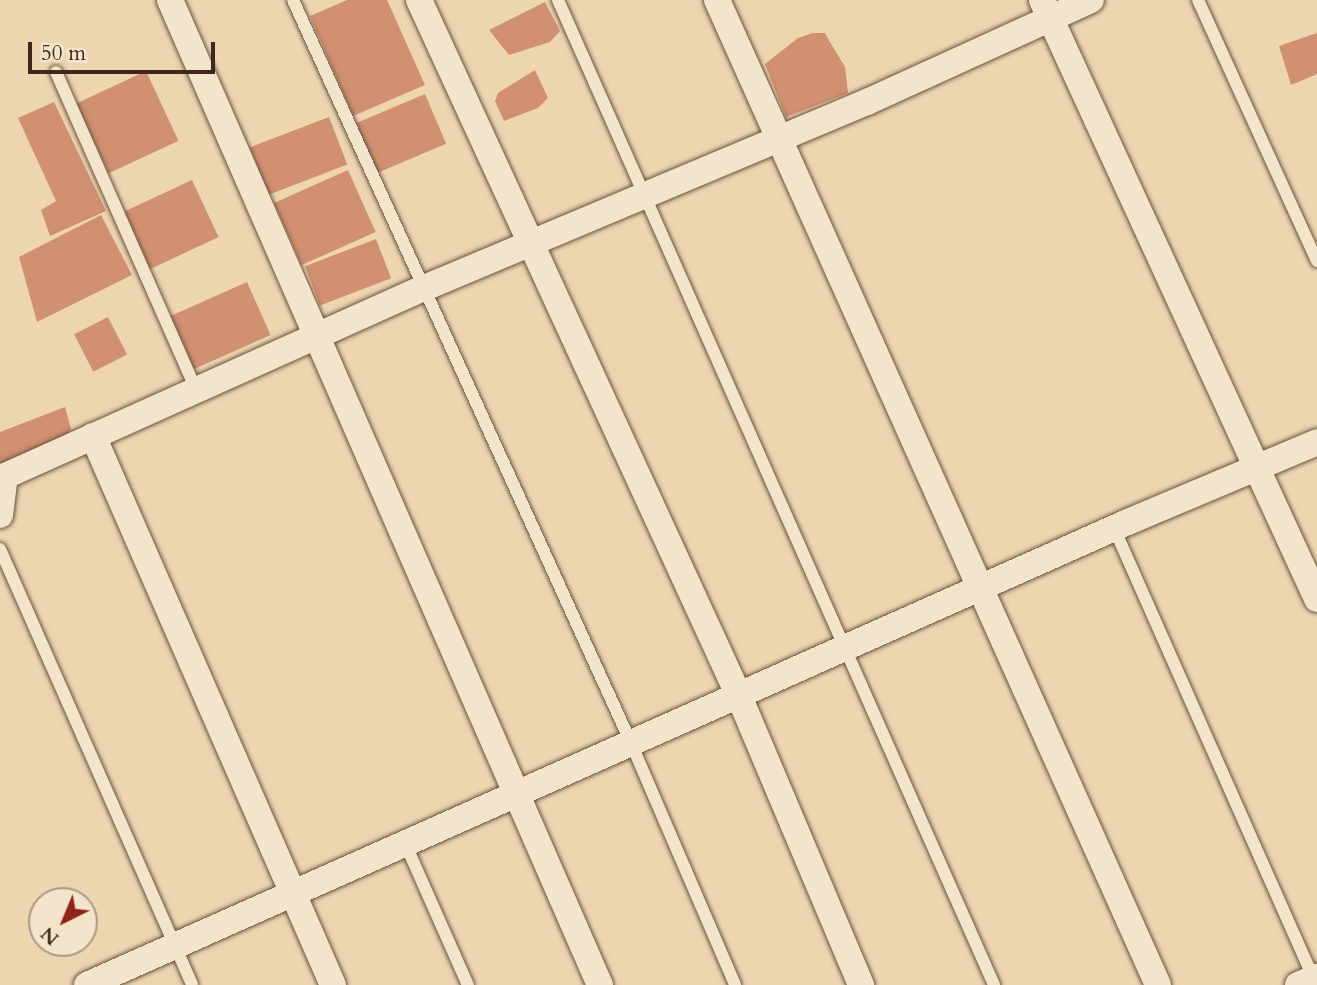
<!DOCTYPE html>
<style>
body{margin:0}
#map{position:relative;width:1317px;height:985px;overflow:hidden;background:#edd5b0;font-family:Cardo,serif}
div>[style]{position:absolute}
.building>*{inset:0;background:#d19070;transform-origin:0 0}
.roads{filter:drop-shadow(0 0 2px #6b5240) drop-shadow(0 0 2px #6b5240)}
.lane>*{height:12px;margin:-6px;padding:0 6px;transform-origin:6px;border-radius:6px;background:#f3e4cc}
.street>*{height:26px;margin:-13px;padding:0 13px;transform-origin:13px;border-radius:13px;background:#f3e4cc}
span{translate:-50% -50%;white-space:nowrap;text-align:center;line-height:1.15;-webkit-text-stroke:5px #f3e4cc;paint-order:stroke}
.north{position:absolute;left:28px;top:887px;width:70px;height:70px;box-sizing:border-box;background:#f3e4cc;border:2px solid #ab9885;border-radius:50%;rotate:223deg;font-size:19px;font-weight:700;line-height:28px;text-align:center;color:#40271a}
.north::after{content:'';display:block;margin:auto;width:24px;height:32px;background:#8f2418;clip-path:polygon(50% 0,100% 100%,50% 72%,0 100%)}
.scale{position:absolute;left:28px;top:42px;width:187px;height:32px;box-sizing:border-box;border:4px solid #40271a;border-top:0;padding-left:9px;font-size:21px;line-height:24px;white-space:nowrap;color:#40271a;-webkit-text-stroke:5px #f3e4cc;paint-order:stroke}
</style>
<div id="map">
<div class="building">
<i style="clip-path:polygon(347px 0,387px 0,425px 85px,353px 116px,310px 16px)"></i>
<i style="clip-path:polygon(545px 2px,560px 31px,550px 42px,509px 55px,489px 30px)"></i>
<i style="clip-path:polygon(813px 33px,825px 33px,830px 42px,845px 67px,848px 93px,786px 117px,765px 64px,798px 38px)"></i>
<i style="clip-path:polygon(1317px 33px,1317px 74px,1291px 85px,1279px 46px)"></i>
<i style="clip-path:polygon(535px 70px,548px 98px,538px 108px,504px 121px,495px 101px,498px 93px)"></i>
<i style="left:146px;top:71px;width:77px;height:77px;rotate:65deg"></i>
<i style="left:425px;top:94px;width:54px;height:75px;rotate:67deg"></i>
<i style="clip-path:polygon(54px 102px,106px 211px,50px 236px,41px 210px,56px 201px,18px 118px)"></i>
<i style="left:329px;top:117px;width:51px;height:85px;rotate:69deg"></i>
<i style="left:348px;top:170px;width:68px;height:81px;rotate:66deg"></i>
<i style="left:192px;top:180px;width:63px;height:80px;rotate:65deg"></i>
<i style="clip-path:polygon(101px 215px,132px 275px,37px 322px,19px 257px)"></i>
<i style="left:376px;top:239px;width:42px;height:76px;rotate:69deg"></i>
<i style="left:247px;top:282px;width:58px;height:86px;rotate:66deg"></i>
<i style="left:108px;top:317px;width:42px;height:38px;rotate:63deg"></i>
<i style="clip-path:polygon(65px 407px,71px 429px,61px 442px,0 465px,0 432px)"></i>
</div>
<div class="roads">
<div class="lane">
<i style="left:293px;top:0;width:816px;rotate:65.54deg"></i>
<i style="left:631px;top:743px;width:263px;rotate:66.7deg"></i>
<i style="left:558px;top:0;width:1077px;rotate:66.12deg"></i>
<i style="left:1198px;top:0;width:287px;rotate:65.5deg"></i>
<i style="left:56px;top:72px;width:347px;rotate:66.2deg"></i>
<i style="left:1114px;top:528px;width:484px;rotate:66.1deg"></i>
<i style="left:1310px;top:970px;width:7px;rotate:16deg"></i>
<i style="left:0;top:549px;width:476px;rotate:66.2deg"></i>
<i style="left:405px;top:843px;width:155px;rotate:66.1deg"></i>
</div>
<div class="street">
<i style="left:170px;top:0;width:1075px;rotate:66.42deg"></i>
<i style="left:419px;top:0;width:766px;rotate:65.31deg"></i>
<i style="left:739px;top:696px;width:314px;rotate:67.1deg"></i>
<i style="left:717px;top:0;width:1079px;rotate:65.88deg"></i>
<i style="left:1042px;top:0;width:659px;rotate:65.34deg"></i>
<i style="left:93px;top:436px;width:599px;rotate:66.39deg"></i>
<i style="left:0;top:515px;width:39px;rotate:-83deg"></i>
<i style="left:5px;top:476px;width:457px;rotate:-24.2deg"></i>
<i style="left:422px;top:289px;width:483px;rotate:-22.8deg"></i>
<i style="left:867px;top:102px;width:246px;rotate:-24.5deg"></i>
<i style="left:87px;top:985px;width:1139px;rotate:-23.98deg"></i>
<i style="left:1128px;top:522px;width:205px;rotate:-22.9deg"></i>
<i style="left:1298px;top:985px;width:21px;rotate:-23deg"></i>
</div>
</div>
<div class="north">N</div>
<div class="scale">50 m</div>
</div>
